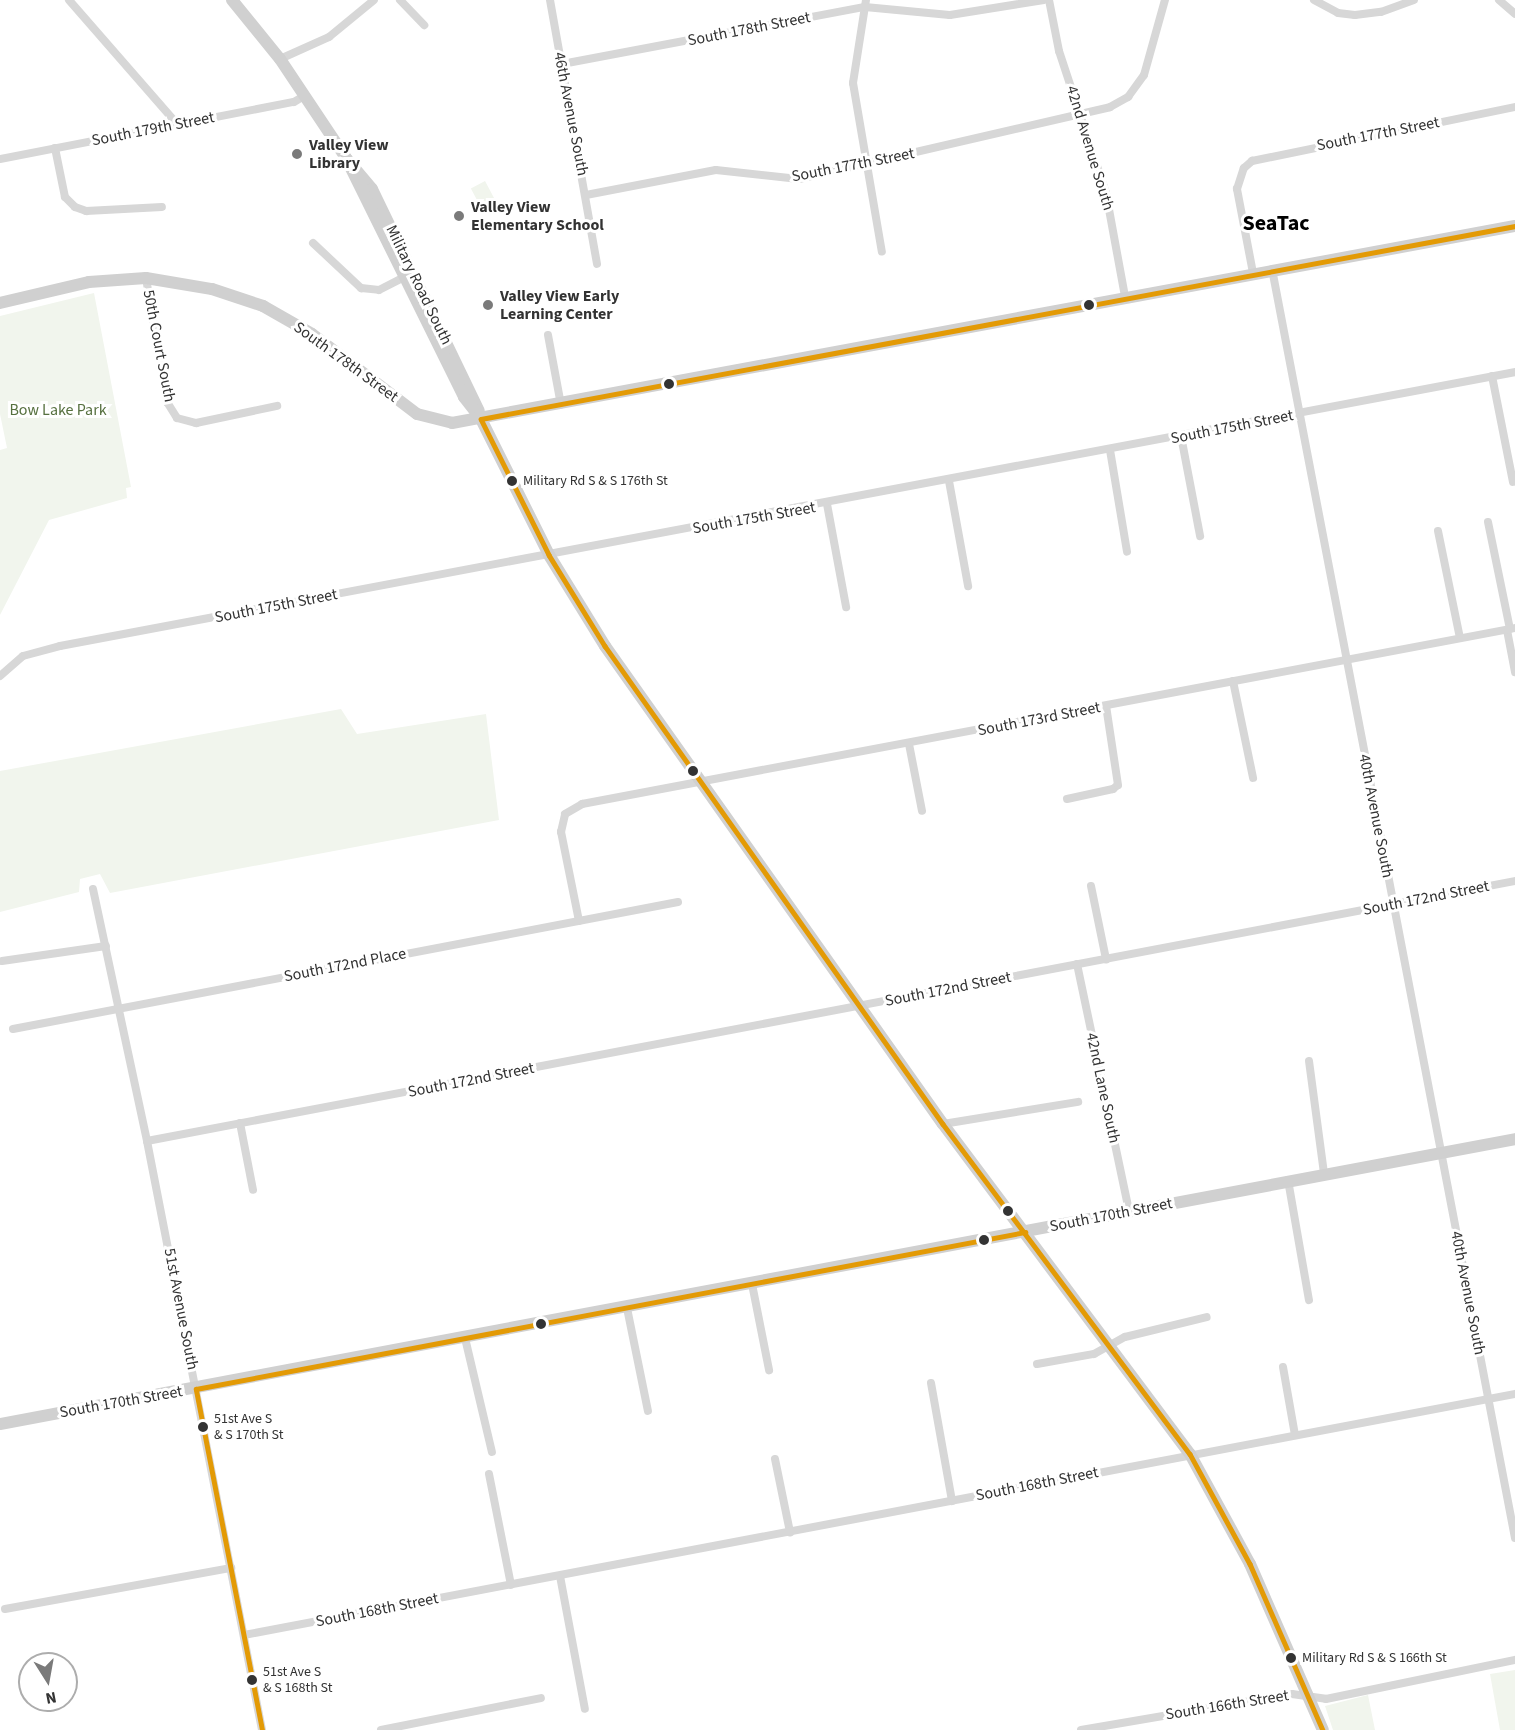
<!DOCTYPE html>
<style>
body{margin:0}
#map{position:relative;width:1515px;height:1730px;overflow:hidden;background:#fff;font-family:"Source Sans 3",sans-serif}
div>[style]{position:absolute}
.green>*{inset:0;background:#f1f5ed;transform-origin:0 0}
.street>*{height:8px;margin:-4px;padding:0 4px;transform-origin:4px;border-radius:4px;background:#d7d7d7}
.secondary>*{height:12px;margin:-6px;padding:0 6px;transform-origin:6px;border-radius:6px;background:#d0d0d0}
.bus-1>*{height:4.5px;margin:-2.25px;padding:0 2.25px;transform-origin:2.25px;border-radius:2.25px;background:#e39a05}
.dots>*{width:16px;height:16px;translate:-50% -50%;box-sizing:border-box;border:3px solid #fff;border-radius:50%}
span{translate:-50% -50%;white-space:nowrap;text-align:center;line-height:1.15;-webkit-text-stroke:6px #fff;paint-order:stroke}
.bus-label{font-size:14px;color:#333}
.left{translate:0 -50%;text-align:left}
.street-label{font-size:16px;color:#333}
.poi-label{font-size:16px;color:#333;font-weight:700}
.park-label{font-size:16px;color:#56703f}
.district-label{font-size:22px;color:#000;font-weight:700}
.north{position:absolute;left:18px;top:1652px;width:60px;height:60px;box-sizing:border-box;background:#fff;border:2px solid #adadad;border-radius:50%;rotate:169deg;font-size:16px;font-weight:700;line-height:24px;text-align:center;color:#333}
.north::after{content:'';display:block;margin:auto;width:21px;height:27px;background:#7a7a7a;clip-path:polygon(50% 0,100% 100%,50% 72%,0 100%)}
</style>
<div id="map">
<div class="green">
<i style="left:485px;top:181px;width:21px;height:16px;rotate:62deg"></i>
<i style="clip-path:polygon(94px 293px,131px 487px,126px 488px,127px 498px,49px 520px,0 615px,0 450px,7px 448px,0 414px,0 316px)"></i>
<i style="clip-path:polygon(341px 709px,357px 734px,486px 714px,499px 820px,110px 893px,100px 874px,80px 879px,79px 892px,0 912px,0 771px)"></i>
<i style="clip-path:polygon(1515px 1670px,1515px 1730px,1500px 1730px,1490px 1674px)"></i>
<i style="clip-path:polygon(1368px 1695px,1375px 1730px,1333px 1730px,1325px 1706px)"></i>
</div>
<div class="street">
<i style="left:69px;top:0;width:164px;rotate:48.9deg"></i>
<i style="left:400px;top:0;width:35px;rotate:46deg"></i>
<i style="left:550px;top:0;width:268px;rotate:79.9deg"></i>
<i style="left:866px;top:0;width:84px;rotate:98.9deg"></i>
<i style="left:853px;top:83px;width:171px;rotate:80.3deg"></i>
<i style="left:1049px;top:0;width:52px;rotate:78.9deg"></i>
<i style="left:1059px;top:51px;width:150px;rotate:71.7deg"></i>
<i style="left:1106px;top:193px;width:106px;rotate:79.6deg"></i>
<i style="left:1314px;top:0;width:27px;rotate:28deg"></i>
<i style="left:1338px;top:13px;width:17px;rotate:7deg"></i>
<i style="left:1355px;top:15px;width:26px;rotate:-7deg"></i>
<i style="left:1381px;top:12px;width:35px;rotate:-20deg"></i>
<i style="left:1499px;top:0;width:21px;rotate:41deg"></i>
<i style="left:280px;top:59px;width:54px;rotate:-24.2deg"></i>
<i style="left:329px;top:37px;width:58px;rotate:-39.4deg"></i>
<i style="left:562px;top:64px;width:308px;rotate:-10.7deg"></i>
<i style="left:865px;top:7px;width:85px;rotate:5.4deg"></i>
<i style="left:950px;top:15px;width:95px;rotate:-9.1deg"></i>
<i style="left:55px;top:148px;width:50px;rotate:78.5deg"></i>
<i style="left:65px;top:197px;width:14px;rotate:45deg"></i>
<i style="left:75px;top:207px;width:12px;rotate:20deg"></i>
<i style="left:86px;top:211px;width:76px;rotate:-3deg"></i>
<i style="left:0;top:159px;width:299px;rotate:-11deg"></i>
<i style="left:294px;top:102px;width:12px;rotate:-31deg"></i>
<i style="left:586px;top:195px;width:132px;rotate:-10.9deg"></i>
<i style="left:716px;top:170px;width:83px;rotate:6.2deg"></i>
<i style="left:799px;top:179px;width:319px;rotate:-13deg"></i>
<i style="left:1110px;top:107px;width:21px;rotate:-29deg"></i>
<i style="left:1128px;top:97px;width:27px;rotate:-54deg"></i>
<i style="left:1144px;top:75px;width:78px;rotate:-74.4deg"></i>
<i style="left:313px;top:243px;width:66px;rotate:43.2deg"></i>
<i style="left:361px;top:288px;width:18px;rotate:6deg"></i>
<i style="left:379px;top:290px;width:31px;rotate:-27deg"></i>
<i style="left:1272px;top:269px;width:1292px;rotate:79.16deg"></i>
<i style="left:1253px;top:273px;width:86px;rotate:-100.8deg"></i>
<i style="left:1237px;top:189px;width:22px;rotate:-72deg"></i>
<i style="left:1244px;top:168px;width:11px;rotate:-41deg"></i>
<i style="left:1252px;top:161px;width:268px;rotate:-11.6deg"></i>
<i style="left:146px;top:278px;width:126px;rotate:80.4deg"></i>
<i style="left:167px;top:402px;width:19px;rotate:58deg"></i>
<i style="left:177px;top:418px;width:20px;rotate:15deg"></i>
<i style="left:196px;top:423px;width:83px;rotate:-11.9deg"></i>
<i style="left:548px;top:335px;width:71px;rotate:79.5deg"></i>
<i style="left:1492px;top:376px;width:108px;rotate:78.8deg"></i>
<i style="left:1181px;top:436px;width:102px;rotate:79.2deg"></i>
<i style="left:1110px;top:450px;width:103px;rotate:80.5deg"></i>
<i style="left:949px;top:481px;width:107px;rotate:79.7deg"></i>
<i style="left:827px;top:504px;width:105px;rotate:79.5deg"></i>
<i style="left:1488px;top:522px;width:109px;rotate:78.4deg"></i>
<i style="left:1438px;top:531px;width:109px;rotate:78.4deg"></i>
<i style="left:1507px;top:630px;width:43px;rotate:79.2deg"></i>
<i style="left:0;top:676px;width:30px;rotate:-41deg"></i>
<i style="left:23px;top:656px;width:38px;rotate:-15deg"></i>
<i style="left:60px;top:646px;width:1481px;rotate:-10.66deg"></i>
<i style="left:1233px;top:681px;width:99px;rotate:78.3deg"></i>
<i style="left:909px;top:744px;width:68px;rotate:79deg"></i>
<i style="left:1067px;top:799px;width:47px;rotate:-12.3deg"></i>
<i style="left:1113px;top:789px;width:6px;rotate:-39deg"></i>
<i style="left:1118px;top:785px;width:80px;rotate:-98.6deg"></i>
<i style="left:1091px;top:886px;width:75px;rotate:78.4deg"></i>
<i style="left:93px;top:889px;width:258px;rotate:77.9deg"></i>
<i style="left:147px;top:1141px;width:600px;rotate:78.95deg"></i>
<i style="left:579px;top:921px;width:91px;rotate:-101.4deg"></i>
<i style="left:561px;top:832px;width:18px;rotate:-77deg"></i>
<i style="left:565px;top:814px;width:20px;rotate:-30deg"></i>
<i style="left:582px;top:804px;width:949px;rotate:-10.68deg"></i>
<i style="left:2px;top:961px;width:105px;rotate:-8.2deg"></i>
<i style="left:1077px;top:964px;width:252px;rotate:78.1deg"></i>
<i style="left:13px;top:1029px;width:677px;rotate:-10.81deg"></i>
<i style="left:1309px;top:1061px;width:114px;rotate:82.4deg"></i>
<i style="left:240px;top:1123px;width:68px;rotate:79deg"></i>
<i style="left:943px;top:1124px;width:137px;rotate:-9.3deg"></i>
<i style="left:147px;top:1141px;width:1392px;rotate:-10.76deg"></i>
<i style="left:1288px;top:1180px;width:122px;rotate:80.1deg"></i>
<i style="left:752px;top:1284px;width:88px;rotate:78.8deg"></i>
<i style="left:627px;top:1308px;width:105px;rotate:78.5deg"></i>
<i style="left:465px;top:1338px;width:117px;rotate:76.7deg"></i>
<i style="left:1037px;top:1364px;width:58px;rotate:-10deg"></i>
<i style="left:1094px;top:1354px;width:35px;rotate:-29deg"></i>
<i style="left:1125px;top:1337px;width:84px;rotate:-13.7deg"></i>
<i style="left:1283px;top:1367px;width:69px;rotate:80deg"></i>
<i style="left:931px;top:1383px;width:120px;rotate:79.9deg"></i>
<i style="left:775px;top:1459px;width:75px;rotate:78.4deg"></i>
<i style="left:489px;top:1474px;width:113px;rotate:78.8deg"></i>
<i style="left:560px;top:1576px;width:135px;rotate:79.4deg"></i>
<i style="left:5px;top:1609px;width:230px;rotate:-10.3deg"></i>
<i style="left:244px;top:1635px;width:1294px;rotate:-10.74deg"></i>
<i style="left:381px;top:1730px;width:163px;rotate:-11.3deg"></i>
<i style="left:1081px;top:1730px;width:214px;rotate:-9.7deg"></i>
<i style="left:1292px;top:1694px;width:34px;rotate:8deg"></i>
<i style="left:1326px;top:1699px;width:193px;rotate:-11.7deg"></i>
</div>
<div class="secondary">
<i style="left:232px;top:0;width:76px;rotate:50.9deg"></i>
<i style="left:280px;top:59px;width:119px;rotate:56.3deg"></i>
<i style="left:346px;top:158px;width:40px;rotate:50deg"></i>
<i style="left:372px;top:189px;width:246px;rotate:64.3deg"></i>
<i style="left:346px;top:158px;width:267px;rotate:63.7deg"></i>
<i style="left:464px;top:397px;width:28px;rotate:52deg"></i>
<i style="left:481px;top:419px;width:152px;rotate:63.4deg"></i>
<i style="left:549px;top:555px;width:107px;rotate:58.4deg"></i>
<i style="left:605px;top:646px;width:585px;rotate:54.74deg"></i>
<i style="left:943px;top:1124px;width:412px;rotate:53.2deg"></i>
<i style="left:1190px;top:1454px;width:125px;rotate:61.4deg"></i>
<i style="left:1250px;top:1564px;width:181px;rotate:66.3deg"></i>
<i style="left:0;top:303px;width:91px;rotate:-13.3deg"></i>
<i style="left:89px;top:282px;width:57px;rotate:-4deg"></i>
<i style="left:146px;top:278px;width:67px;rotate:9.5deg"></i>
<i style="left:212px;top:289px;width:54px;rotate:18.4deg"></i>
<i style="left:263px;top:306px;width:56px;rotate:29.7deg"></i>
<i style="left:312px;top:334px;width:132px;rotate:37.3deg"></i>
<i style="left:417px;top:414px;width:36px;rotate:14deg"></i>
<i style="left:452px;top:423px;width:1081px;rotate:-10.5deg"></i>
<i style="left:0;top:1424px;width:1542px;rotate:-10.65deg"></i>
</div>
<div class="bus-1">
<i style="left:481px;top:419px;width:152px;rotate:63.4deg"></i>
<i style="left:549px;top:555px;width:107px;rotate:58.4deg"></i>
<i style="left:605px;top:646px;width:585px;rotate:54.74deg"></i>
<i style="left:943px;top:1124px;width:412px;rotate:53.2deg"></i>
<i style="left:1190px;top:1454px;width:125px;rotate:61.4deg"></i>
<i style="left:1250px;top:1564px;width:181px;rotate:66.3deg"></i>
<i style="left:481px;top:419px;width:1052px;rotate:-10.57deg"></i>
<i style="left:262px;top:1730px;width:347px;rotate:-101deg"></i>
<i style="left:196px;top:1389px;width:844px;rotate:-10.72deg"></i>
</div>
<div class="dots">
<i style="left:297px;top:154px;background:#7a7a7a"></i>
<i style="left:459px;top:216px;background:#7a7a7a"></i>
<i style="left:488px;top:305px;background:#7a7a7a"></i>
<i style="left:1089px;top:305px;background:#333"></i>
<i style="left:669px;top:384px;background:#333"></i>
<i style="left:512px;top:481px;background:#333"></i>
<i style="left:693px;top:771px;background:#333"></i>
<i style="left:1008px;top:1211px;background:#333"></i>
<i style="left:984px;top:1240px;background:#333"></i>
<i style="left:541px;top:1324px;background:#333"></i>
<i style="left:203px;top:1427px;background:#333"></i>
<i style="left:1291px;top:1658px;background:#333"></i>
<i style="left:252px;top:1680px;background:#333"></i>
</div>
<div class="bus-label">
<span class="left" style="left:523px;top:481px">Military Rd S &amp; S 176th St</span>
<span class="left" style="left:214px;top:1427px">51st Ave S<br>&amp; S 170th St</span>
<span class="left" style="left:1302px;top:1658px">Military Rd S &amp; S 166th St</span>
<span class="left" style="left:263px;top:1680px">51st Ave S<br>&amp; S 168th St</span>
</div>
<div class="street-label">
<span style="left:749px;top:29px;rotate:-11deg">South 178th Street</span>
<span style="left:571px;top:114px;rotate:79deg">46th Avenue South</span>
<span style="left:153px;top:129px;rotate:-11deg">South 179th Street</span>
<span style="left:1378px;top:134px;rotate:-11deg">South 177th Street</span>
<span style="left:1090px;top:148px;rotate:73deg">42nd Avenue South</span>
<span style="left:853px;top:165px;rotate:-11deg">South 177th Street</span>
<span style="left:419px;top:285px;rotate:64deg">Military Road South</span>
<span style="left:159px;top:346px;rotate:79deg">50th Court South</span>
<span style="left:346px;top:362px;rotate:36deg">South 178th Street</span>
<span style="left:1232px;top:427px;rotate:-11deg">South 175th Street</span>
<span style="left:754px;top:518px;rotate:-10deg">South 175th Street</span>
<span style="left:276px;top:606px;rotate:-11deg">South 175th Street</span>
<span style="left:1039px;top:719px;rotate:-11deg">South 173rd Street</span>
<span style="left:1376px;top:816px;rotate:79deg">40th Avenue South</span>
<span style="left:1426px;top:898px;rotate:-11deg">South 172nd Street</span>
<span style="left:345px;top:965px;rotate:-11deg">South 172nd Place</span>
<span style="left:948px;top:989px;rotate:-11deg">South 172nd Street</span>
<span style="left:471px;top:1080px;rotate:-11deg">South 172nd Street</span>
<span style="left:1103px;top:1088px;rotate:78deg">42nd Lane South</span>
<span style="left:1111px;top:1215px;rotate:-11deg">South 170th Street</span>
<span style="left:1468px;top:1293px;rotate:79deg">40th Avenue South</span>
<span style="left:181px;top:1309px;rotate:79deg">51st Avenue South</span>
<span style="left:121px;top:1402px;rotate:-10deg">South 170th Street</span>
<span style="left:1037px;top:1484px;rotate:-11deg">South 168th Street</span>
<span style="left:377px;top:1610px;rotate:-11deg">South 168th Street</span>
<span style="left:1227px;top:1705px;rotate:-9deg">South 166th Street</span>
</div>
<div class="poi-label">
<span class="left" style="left:309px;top:154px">Valley View<br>Library</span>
<span class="left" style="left:471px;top:216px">Valley View<br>Elementary School</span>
<span class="left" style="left:500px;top:305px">Valley View Early<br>Learning Center</span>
</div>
<div class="park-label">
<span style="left:58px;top:410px">Bow Lake Park</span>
</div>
<div class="district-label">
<span style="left:1276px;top:224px">SeaTac</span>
</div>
<div class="north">N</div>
</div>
